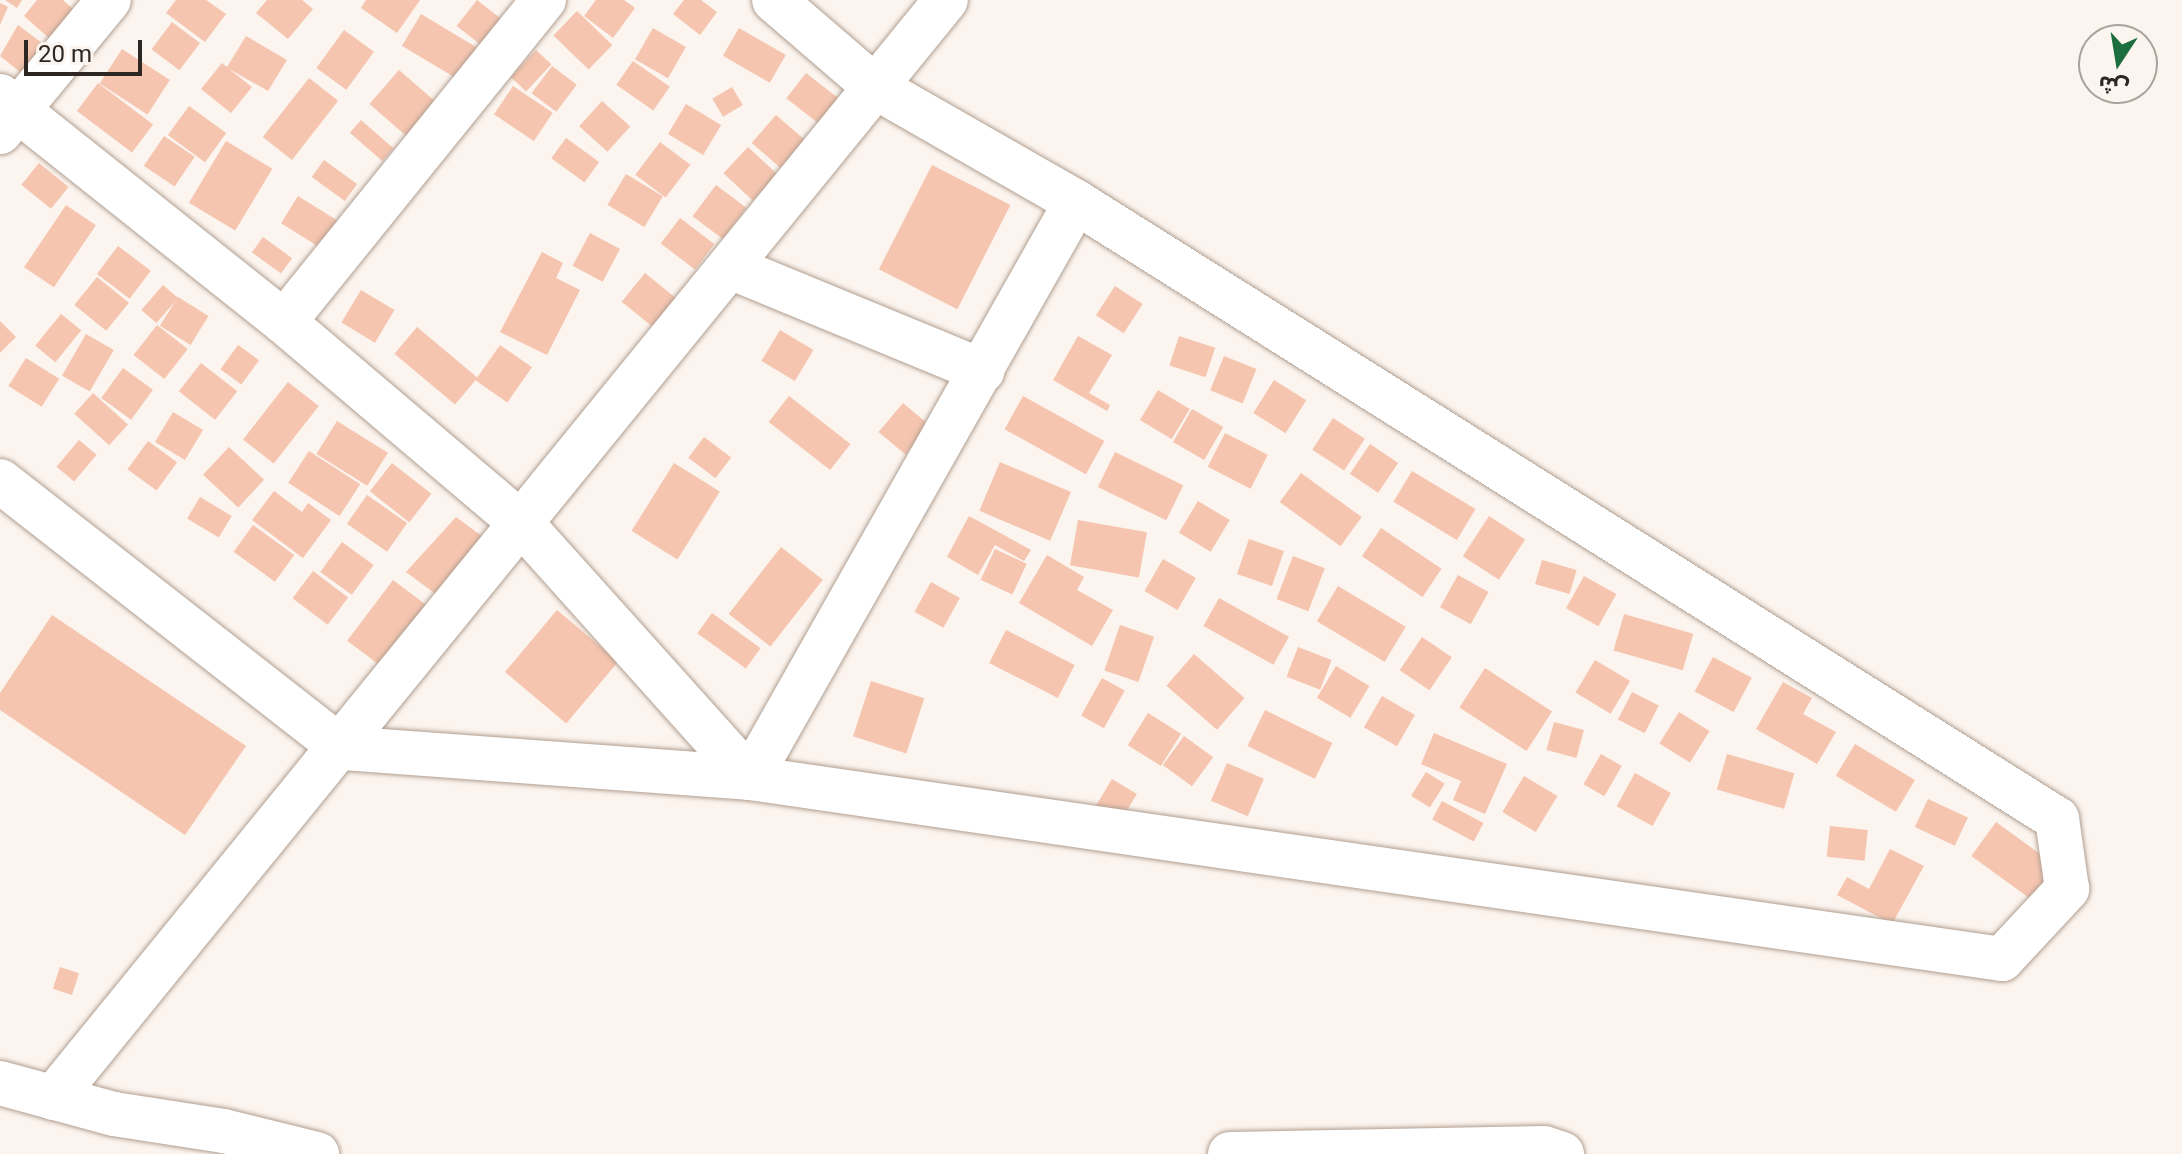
<!DOCTYPE html>
<meta charset="utf-8">
<style>
body{margin:0}
#map{position:relative;width:2182px;height:1154px;overflow:hidden;background:#fcf4ee;font-family:Roboto,"Noto Sans Arabic",sans-serif}
div>[style]{position:absolute}
.building>*{inset:0;background:#f5c5af;transform-origin:0 0}
.roads{filter:drop-shadow(0 0 2px #b19f91) drop-shadow(0 0 2px #b19f91)}
.street>*{height:44px;margin:-22px;padding:0 22px;transform-origin:22px;border-radius:22px;background:#fff}
.primary>*{height:44px;margin:-22px;padding:0 22px;transform-origin:22px;border-radius:22px;background:#fff}
span{translate:-50% -50%;white-space:nowrap;text-align:center;line-height:1.15;-webkit-text-stroke:6px #fcf4ee;paint-order:stroke}
.north{position:absolute;left:2078px;top:24px;width:80px;height:80px;box-sizing:border-box;background:#fcf4ee;border:2px solid #a9a29c;border-radius:50%;rotate:192deg;font-size:22px;font-weight:700;line-height:32px;text-align:center;color:#2d2621}
.north::after{content:'';display:block;margin:auto;width:28px;height:36px;background:#1c6e3f;clip-path:polygon(50% 0,100% 100%,50% 72%,0 100%)}
.scale{position:absolute;left:24px;top:40px;width:118px;height:36px;box-sizing:border-box;border:4px solid #2d2621;border-top:0;padding-left:10px;font-size:24px;line-height:28px;white-space:nowrap;color:#2d2621;-webkit-text-stroke:6px #fcf4ee;paint-order:stroke}
</style>
<div id="map">
<div class="building">
<i style="clip-path:polygon(5px 0,22px 0,17px 8px)"></i>
<i style="clip-path:polygon(37px 0,63px 0,75px 11px,50px 39px,24px 16px)"></i>
<i style="clip-path:polygon(176px 0,206px 0,226px 14px,205px 42px,166px 13px)"></i>
<i style="clip-path:polygon(267px 0,302px 0,313px 9px,288px 39px,256px 13px)"></i>
<i style="clip-path:polygon(366px 0,420px 0,397px 33px,361px 8px)"></i>
<i style="left:477px;top:0;width:33px;height:33px;rotate:38deg"></i>
<i style="clip-path:polygon(596px 0,624px 0,635px 8px,613px 38px,584px 16px)"></i>
<i style="clip-path:polygon(684px 0,701px 0,717px 12px,700px 35px,673px 14px)"></i>
<i style="clip-path:polygon(0 3px,8px 7px,0 25px)"></i>
<i style="left:577px;top:11px;width:49px;height:34px;rotate:44deg"></i>
<i style="left:421px;top:14px;width:68px;height:37px;rotate:31deg"></i>
<i style="left:172px;top:22px;width:35px;height:34px;rotate:37deg"></i>
<i style="clip-path:polygon(18px 25px,46px 46px,24px 75px,0 56px)"></i>
<i style="left:653px;top:28px;width:38px;height:36px;rotate:30deg"></i>
<i style="left:739px;top:28px;width:54px;height:32px;rotate:30deg"></i>
<i style="left:344px;top:30px;width:37px;height:47px;rotate:36deg"></i>
<i style="clip-path:polygon(246px 36px,287px 60px,268px 91px,229px 69px,252px 87px,231px 113px,201px 89px,222px 63px,227px 67px)"></i>
<i style="left:122px;top:49px;width:57px;height:41px;rotate:33deg"></i>
<i style="left:536px;top:50px;width:21px;height:37px;rotate:43deg"></i>
<i style="left:633px;top:61px;width:45px;height:29px;rotate:35deg"></i>
<i style="left:552px;top:66px;width:31px;height:34px;rotate:37deg"></i>
<i style="left:399px;top:70px;width:52px;height:45px;rotate:41deg"></i>
<i style="left:806px;top:73px;width:50px;height:32px;rotate:38deg"></i>
<i style="left:309px;top:78px;width:37px;height:75px;rotate:38deg"></i>
<i style="left:98px;top:83px;width:69px;height:35px;rotate:37deg"></i>
<i style="left:513px;top:86px;width:48px;height:34px;rotate:34deg"></i>
<i style="left:732px;top:87px;width:21px;height:23px;rotate:59deg"></i>
<i style="left:602px;top:101px;width:38px;height:34px;rotate:42deg"></i>
<i style="left:686px;top:104px;width:41px;height:35px;rotate:31deg"></i>
<i style="left:189px;top:106px;width:46px;height:36px;rotate:36deg"></i>
<i style="left:776px;top:115px;width:40px;height:37px;rotate:41deg"></i>
<i style="left:361px;top:120px;width:43px;height:17px;rotate:41deg"></i>
<i style="left:164px;top:136px;width:37px;height:36px;rotate:34deg"></i>
<i style="left:566px;top:138px;width:41px;height:25px;rotate:36deg"></i>
<i style="left:226px;top:141px;width:54px;height:72px;rotate:31deg"></i>
<i style="left:660px;top:142px;width:38px;height:41px;rotate:37deg"></i>
<i style="left:748px;top:147px;width:40px;height:36px;rotate:43deg"></i>
<i style="left:324px;top:160px;width:41px;height:21px;rotate:36deg"></i>
<i style="left:39px;top:163px;width:38px;height:28px;rotate:39deg"></i>
<i style="left:932px;top:165px;width:88px;height:117px;rotate:27deg"></i>
<i style="left:626px;top:174px;width:43px;height:36px;rotate:31deg"></i>
<i style="left:716px;top:185px;width:38px;height:39px;rotate:37deg"></i>
<i style="left:298px;top:196px;width:53px;height:32px;rotate:32deg"></i>
<i style="left:66px;top:205px;width:36px;height:75px;rotate:34deg"></i>
<i style="left:680px;top:218px;width:43px;height:32px;rotate:37deg"></i>
<i style="left:590px;top:233px;width:34px;height:37px;rotate:28deg"></i>
<i style="left:263px;top:237px;width:36px;height:19px;rotate:36deg"></i>
<i style="left:118px;top:246px;width:41px;height:35px;rotate:37deg"></i>
<i style="clip-path:polygon(542px 252px,563px 263px,556px 278px,580px 290px,547px 355px,500px 332px)"></i>
<i style="left:645px;top:273px;width:46px;height:37px;rotate:39deg"></i>
<i style="left:97px;top:277px;width:41px;height:36px;rotate:39deg"></i>
<i style="left:163px;top:285px;width:20px;height:33px;rotate:41deg"></i>
<i style="left:1115px;top:286px;width:33px;height:35px;rotate:33deg"></i>
<i style="left:361px;top:290px;width:39px;height:38px;rotate:31deg"></i>
<i style="left:178px;top:297px;width:36px;height:34px;rotate:32deg"></i>
<i style="left:61px;top:314px;width:26px;height:41px;rotate:39deg"></i>
<i style="clip-path:polygon(0 321px,16px 337px,0 353px)"></i>
<i style="left:157px;top:325px;width:39px;height:38px;rotate:38deg"></i>
<i style="left:417px;top:327px;width:79px;height:35px;rotate:40deg"></i>
<i style="left:780px;top:330px;width:39px;height:36px;rotate:31deg"></i>
<i style="left:86px;top:334px;width:32px;height:48px;rotate:30deg"></i>
<i style="clip-path:polygon(1078px 336px,1112px 355px,1089px 393px,1110px 405px,1107px 411px,1053px 380px)"></i>
<i style="left:1179px;top:336px;width:38px;height:31px;rotate:18deg"></i>
<i style="left:238px;top:345px;width:26px;height:30px;rotate:36deg"></i>
<i style="left:500px;top:345px;width:39px;height:43px;rotate:35deg"></i>
<i style="left:1224px;top:356px;width:35px;height:37px;rotate:22deg"></i>
<i style="left:26px;top:358px;width:39px;height:33px;rotate:32deg"></i>
<i style="left:201px;top:363px;width:46px;height:36px;rotate:38deg"></i>
<i style="left:123px;top:368px;width:37px;height:37px;rotate:36deg"></i>
<i style="left:1274px;top:380px;width:38px;height:39px;rotate:32deg"></i>
<i style="left:288px;top:382px;width:39px;height:73px;rotate:38deg"></i>
<i style="left:1158px;top:390px;width:37px;height:35px;rotate:31deg"></i>
<i style="left:93px;top:393px;width:47px;height:28px;rotate:42deg"></i>
<i style="left:789px;top:396px;width:78px;height:33px;rotate:38deg"></i>
<i style="left:1023px;top:396px;width:93px;height:38px;rotate:29deg"></i>
<i style="left:903px;top:403px;width:35px;height:38px;rotate:40deg"></i>
<i style="left:1192px;top:409px;width:36px;height:38px;rotate:30deg"></i>
<i style="left:173px;top:412px;width:35px;height:35px;rotate:31deg"></i>
<i style="left:1333px;top:418px;width:38px;height:38px;rotate:33deg"></i>
<i style="left:337px;top:421px;width:60px;height:39px;rotate:32deg"></i>
<i style="left:1225px;top:433px;width:48px;height:38px;rotate:27deg"></i>
<i style="left:704px;top:437px;width:34px;height:26px;rotate:37deg"></i>
<i style="left:79px;top:440px;width:23px;height:35px;rotate:40deg"></i>
<i style="left:148px;top:441px;width:36px;height:35px;rotate:36deg"></i>
<i style="left:1370px;top:444px;width:34px;height:36px;rotate:34deg"></i>
<i style="left:229px;top:447px;width:48px;height:38px;rotate:43deg"></i>
<i style="left:309px;top:451px;width:61px;height:38px;rotate:33deg"></i>
<i style="left:1115px;top:452px;width:76px;height:39px;rotate:26deg"></i>
<i style="left:1000px;top:462px;width:77px;height:53px;rotate:23deg"></i>
<i style="left:392px;top:463px;width:50px;height:36px;rotate:38deg"></i>
<i style="left:674px;top:463px;width:54px;height:80px;rotate:32deg"></i>
<i style="left:1412px;top:471px;width:74px;height:36px;rotate:31deg"></i>
<i style="left:1301px;top:473px;width:75px;height:36px;rotate:36deg"></i>
<i style="clip-path:polygon(274px 491px,302px 512px,308px 503px,331px 520px,303px 558px,252px 520px)"></i>
<i style="left:367px;top:495px;width:49px;height:35px;rotate:35deg"></i>
<i style="left:200px;top:497px;width:37px;height:25px;rotate:31deg"></i>
<i style="left:1198px;top:501px;width:37px;height:37px;rotate:31deg"></i>
<i style="clip-path:polygon(969px 516px,1031px 550px,1024px 561px,995px 545px,978px 575px,947px 557px)"></i>
<i style="left:1489px;top:516px;width:43px;height:48px;rotate:33deg"></i>
<i style="clip-path:polygon(456px 517px,490px 542px,445px 601px,406px 572px)"></i>
<i style="left:1078px;top:520px;width:70px;height:46px;rotate:10deg"></i>
<i style="left:253px;top:525px;width:51px;height:33px;rotate:36deg"></i>
<i style="left:1381px;top:528px;width:73px;height:34px;rotate:34deg"></i>
<i style="left:1249px;top:539px;width:37px;height:37px;rotate:19deg"></i>
<i style="left:342px;top:542px;width:39px;height:37px;rotate:36deg"></i>
<i style="left:781px;top:547px;width:53px;height:85px;rotate:38deg"></i>
<i style="left:995px;top:549px;width:35px;height:34px;rotate:25deg"></i>
<i style="clip-path:polygon(1047px 555px,1084px 577px,1077px 590px,1113px 610px,1092px 646px,1019px 603px)"></i>
<i style="left:1293px;top:556px;width:34px;height:46px;rotate:21deg"></i>
<i style="left:1163px;top:559px;width:38px;height:37px;rotate:30deg"></i>
<i style="left:1542px;top:560px;width:36px;height:25px;rotate:16deg"></i>
<i style="left:313px;top:571px;width:44px;height:34px;rotate:37deg"></i>
<i style="left:1458px;top:575px;width:35px;height:37px;rotate:29deg"></i>
<i style="left:1584px;top:576px;width:37px;height:37px;rotate:29deg"></i>
<i style="left:393px;top:580px;width:45px;height:76px;rotate:37deg"></i>
<i style="left:931px;top:582px;width:33px;height:34px;rotate:29deg"></i>
<i style="left:1338px;top:586px;width:79px;height:41px;rotate:31deg"></i>
<i style="left:1219px;top:598px;width:80px;height:32px;rotate:29deg"></i>
<i style="left:557px;top:610px;width:80px;height:81px;rotate:40deg"></i>
<i style="left:712px;top:613px;width:60px;height:25px;rotate:36deg"></i>
<i style="left:1624px;top:614px;width:72px;height:38px;rotate:16deg"></i>
<i style="clip-path:polygon(52px 615px,246px 746px,185px 835px,0 710px,0 693px)"></i>
<i style="left:1120px;top:625px;width:36px;height:48px;rotate:19deg"></i>
<i style="left:1006px;top:630px;width:77px;height:37px;rotate:27deg"></i>
<i style="left:1422px;top:637px;width:36px;height:40px;rotate:34deg"></i>
<i style="left:1298px;top:647px;width:36px;height:32px;rotate:21deg"></i>
<i style="left:1194px;top:654px;width:67px;height:42px;rotate:41deg"></i>
<i style="left:1713px;top:657px;width:44px;height:39px;rotate:28deg"></i>
<i style="left:1595px;top:660px;width:41px;height:38px;rotate:31deg"></i>
<i style="left:1336px;top:666px;width:39px;height:37px;rotate:31deg"></i>
<i style="left:1485px;top:668px;width:80px;height:47px;rotate:33deg"></i>
<i style="left:1102px;top:678px;width:26px;height:43px;rotate:29deg"></i>
<i style="left:871px;top:681px;width:56px;height:58px;rotate:18deg"></i>
<i style="clip-path:polygon(1783px 682px,1812px 698px,1803px 714px,1836px 732px,1817px 764px,1756px 729px)"></i>
<i style="left:1632px;top:692px;width:30px;height:31px;rotate:27deg"></i>
<i style="left:1382px;top:696px;width:38px;height:36px;rotate:30deg"></i>
<i style="left:1265px;top:710px;width:75px;height:40px;rotate:26deg"></i>
<i style="left:1679px;top:712px;width:36px;height:37px;rotate:32deg"></i>
<i style="left:1148px;top:713px;width:39px;height:38px;rotate:32deg"></i>
<i style="left:1554px;top:722px;width:31px;height:29px;rotate:15deg"></i>
<i style="clip-path:polygon(1434px 733px,1507px 764px,1485px 814px,1453px 800px,1461px 781px,1421px 764px)"></i>
<i style="left:1184px;top:736px;width:36px;height:36px;rotate:36deg"></i>
<i style="left:1855px;top:744px;width:70px;height:37px;rotate:31deg"></i>
<i style="left:1601px;top:754px;width:24px;height:35px;rotate:30deg"></i>
<i style="left:1727px;top:754px;width:70px;height:37px;rotate:16deg"></i>
<i style="left:1227px;top:763px;width:40px;height:41px;rotate:23deg"></i>
<i style="left:1426px;top:772px;width:22px;height:28px;rotate:32deg"></i>
<i style="left:1635px;top:773px;width:41px;height:38px;rotate:29deg"></i>
<i style="left:1524px;top:776px;width:39px;height:42px;rotate:31deg"></i>
<i style="left:1112px;top:779px;width:29px;height:43px;rotate:31deg"></i>
<i style="left:1928px;top:799px;width:44px;height:31px;rotate:25deg"></i>
<i style="left:1442px;top:801px;width:47px;height:21px;rotate:28deg"></i>
<i style="left:1996px;top:822px;width:78px;height:42px;rotate:36deg"></i>
<i style="left:1830px;top:826px;width:38px;height:31px;rotate:6deg"></i>
<i style="clip-path:polygon(1890px 849px,1924px 866px,1892px 924px,1837px 895px,1847px 877px,1869px 889px)"></i>
<i style="left:60px;top:967px;width:20px;height:23px;rotate:18deg"></i>
</div>
<div class="roads">
<div class="street">
<i style="left:0;top:96px;width:363px;rotate:38.5deg"></i>
<i style="left:284px;top:322px;width:312px;rotate:40.3deg"></i>
<i style="left:522px;top:524px;width:341px;rotate:48.1deg"></i>
<i style="left:750px;top:778px;width:662px;rotate:-60.49deg"></i>
<i style="left:0;top:132px;width:171px;rotate:-50.5deg"></i>
<i style="left:730px;top:267px;width:273px;rotate:22.4deg"></i>
<i style="left:284px;top:322px;width:414px;rotate:-51.1deg"></i>
<i style="left:0;top:481px;width:434px;rotate:38deg"></i>
<i style="left:342px;top:748px;width:409px;rotate:4.2deg"></i>
<i style="left:750px;top:778px;width:1265px;rotate:8.23deg"></i>
<i style="left:2002px;top:959px;width:96px;rotate:-47.1deg"></i>
<i style="left:2067px;top:889px;width:71px;rotate:-98.1deg"></i>
<i style="left:2057px;top:819px;width:1159px;rotate:-147.83deg"></i>
<i style="left:1076px;top:202px;width:232px;rotate:-150.2deg"></i>
<i style="left:875px;top:87px;width:133px;rotate:-139.3deg"></i>
<i style="left:53px;top:1098px;width:1415px;rotate:-50.88deg"></i>
</div>
<div class="primary">
<i style="left:0;top:1083px;width:118px;rotate:15.2deg"></i>
<i style="left:114px;top:1114px;width:111px;rotate:8.8deg"></i>
<i style="left:224px;top:1131px;width:96px;rotate:13.9deg"></i>
<i style="left:1230px;top:1154px;width:314px;rotate:-1.1deg"></i>
<i style="left:1544px;top:1148px;width:19px;rotate:18deg"></i>
</div>
</div>
<div class="north">ش</div>
<div class="scale">20 m</div>
</div>
